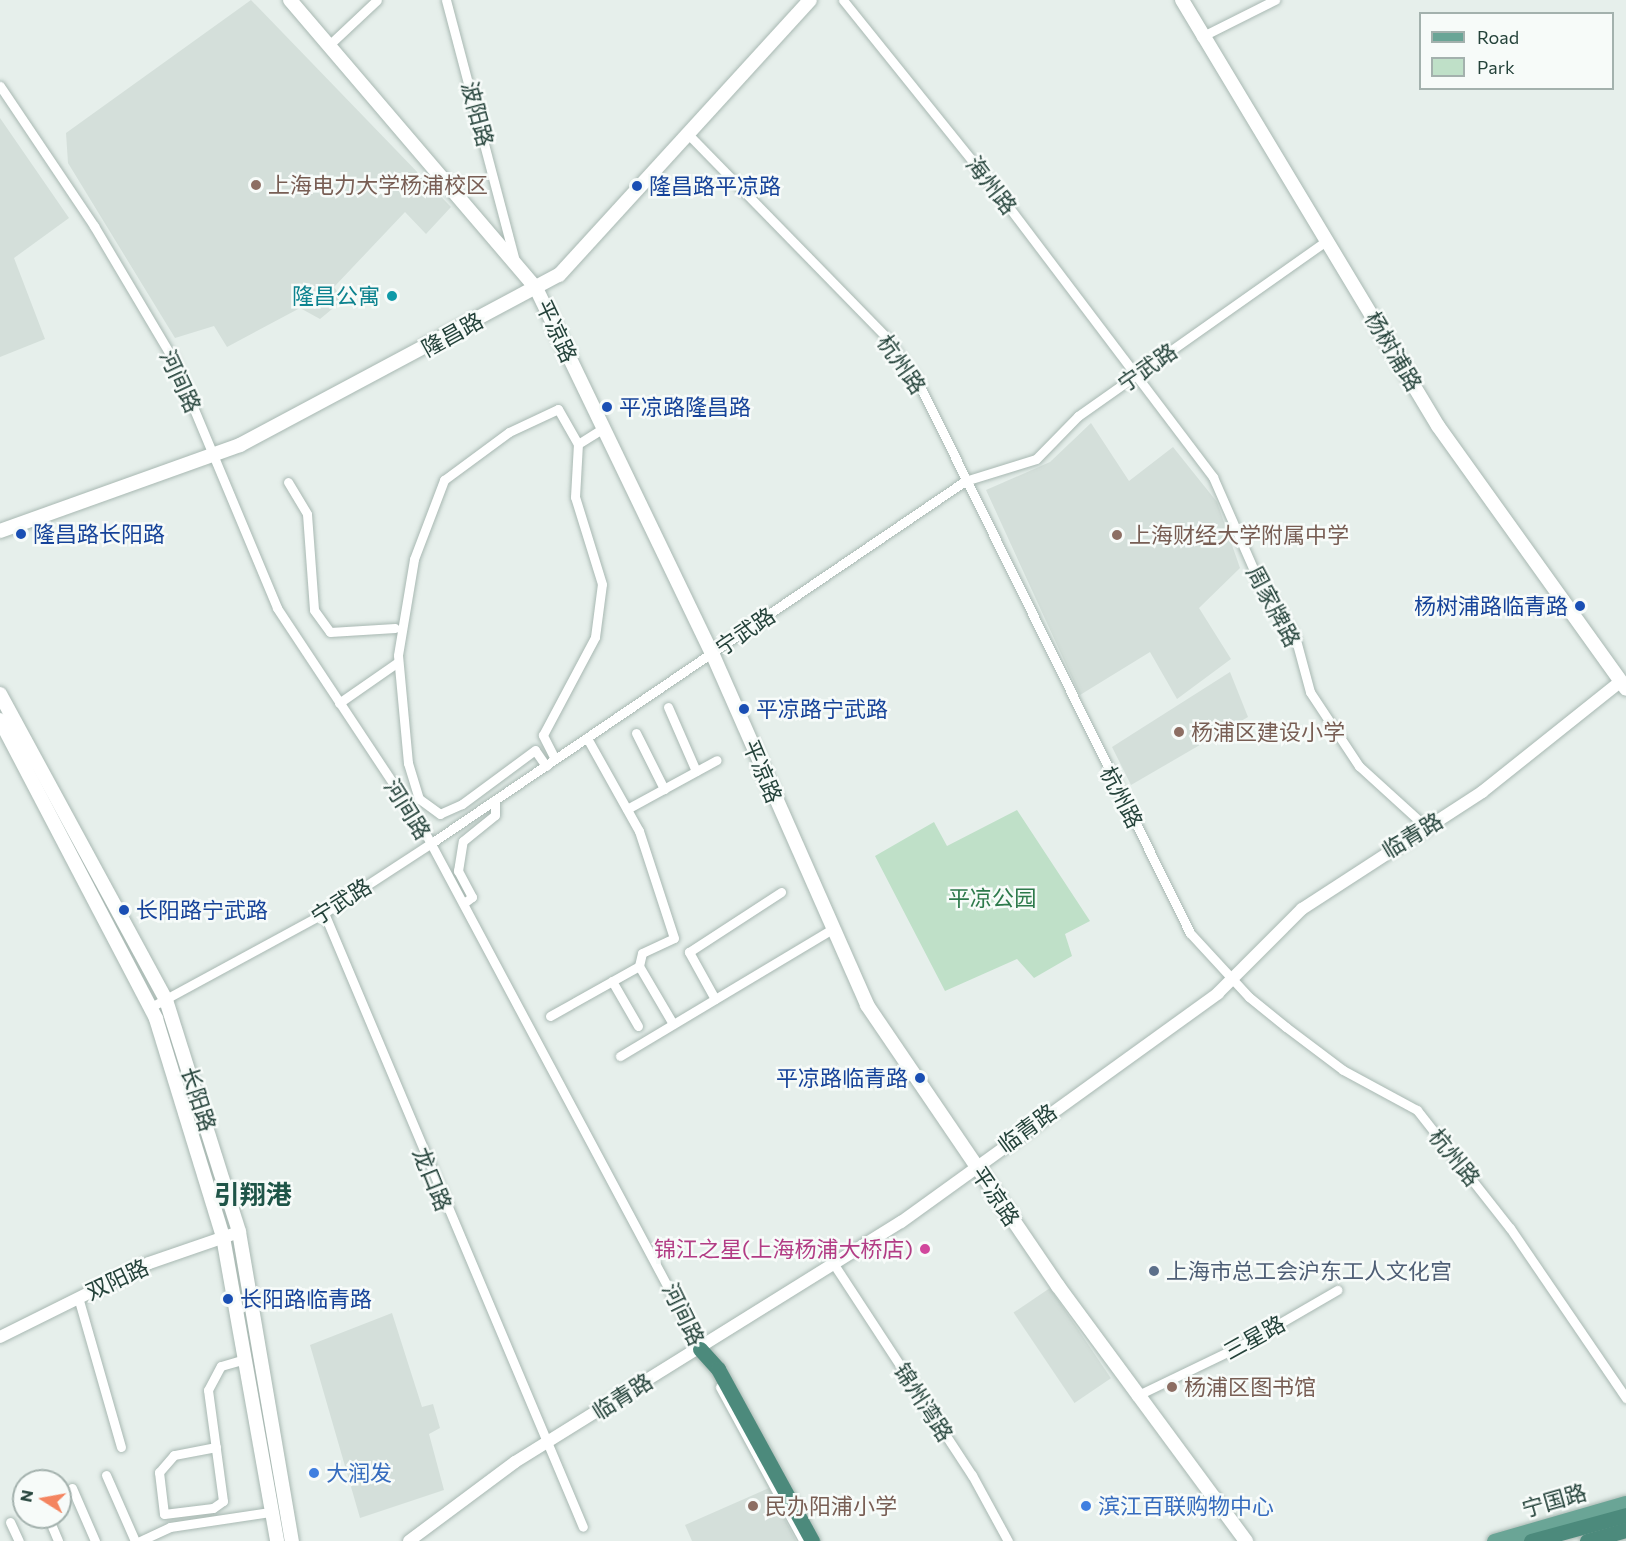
<!DOCTYPE html>
<meta charset="utf-8">
<style>
body{margin:0}
#map{position:relative;width:1626px;height:1541px;overflow:hidden;background:#e6efeb;font-family:Commissioner,"Noto Sans SC",sans-serif}
div>[style]{position:absolute}
.built>*{inset:0;background:#d4dfda;transform-origin:0 0}
.green>*{inset:0;background:#bfe0c8}
.roads{filter:drop-shadow(0 0 2px #a8b8b2) drop-shadow(0 0 2px #a8b8b2)}
.minor>*{height:9px;margin:-4.5px;padding:0 4.5px;transform-origin:4.5px;border-radius:4.5px;background:#fff}
.tertiary>*{height:12px;margin:-6px;padding:0 6px;transform-origin:6px;border-radius:6px;background:#fff}
.secondary>*{height:14px;margin:-7px;padding:0 7px;transform-origin:7px;border-radius:7px;background:#fff}
.primary>*{height:15px;margin:-7.5px;padding:0 7.5px;transform-origin:7.5px;border-radius:7.5px;background:#6aa596}
.trunk>*{height:15px;margin:-7.5px;padding:0 7.5px;transform-origin:7.5px;border-radius:7.5px;background:#4c8a7c}
.dots>*{width:16px;height:16px;translate:-50% -50%;box-sizing:border-box;border:3px solid #f7fbf9;border-radius:50%}
span{translate:-50% -50%;white-space:nowrap;text-align:center;line-height:1.15;-webkit-text-stroke:5px #f7fbf9;paint-order:stroke}
.street-label{font-size:22px;color:#24423a}
.education-label{font-size:22px;color:#785e54}
.left{translate:0 -50%;text-align:left}
.transit-label{font-size:22px;color:#164399}
.right{translate:-100% -50%;text-align:right}
.culture-label{font-size:22px;color:#0d838f}
.park-label{font-size:22px;color:#2d7a4b}
.hotel-label{font-size:22px;color:#b23c85}
.service-label{font-size:22px;color:#4e5e75}
.shop-label{font-size:22px;color:#366cbe}
.quarter-label{font-size:26px;color:#1f5548;font-weight:700}
.legend{position:absolute;left:1419px;top:12px;width:195px;height:78px;box-sizing:border-box;background:#f7fbf9;border:2px solid #a3b1ad;margin:0;padding:8px 10px;list-style:none;font-size:18px;color:#24423a}
.legend li{display:flex;align-items:center;gap:12px;height:30px}
.legend b{width:30px;border:2px solid #a3b1ad}
.north{position:absolute;left:12px;top:1469px;width:60px;height:60px;box-sizing:border-box;background:#f7fbf9;border:2px solid #a3b1ad;border-radius:50%;rotate:281deg;font-size:16px;font-weight:700;line-height:24px;text-align:center;color:#24423a}
.north::after{content:'';display:block;margin:auto;width:21px;height:27px;background:#f4845f;clip-path:polygon(50% 0,100% 100%,50% 72%,0 100%)}
</style>
<div id="map">
<div class="built">
<i style="clip-path:polygon(251px 0,451px 207px,426px 234px,405px 212px,334px 287px,343px 300px,320px 319px,300px 308px,227px 347px,214px 326px,175px 338px,68px 163px,66px 133px)"></i>
<i style="clip-path:polygon(0 118px,69px 218px,14px 258px,45px 339px,0 357px)"></i>
<i style="clip-path:polygon(1091px 423px,1129px 481px,1173px 447px,1217px 502px,1240px 568px,1199px 608px,1231px 659px,1177px 699px,1150px 652px,1080px 695px,986px 490px,1050px 462px)"></i>
<i style="clip-path:polygon(1230px 672px,1248px 717px,1131px 785px,1112px 747px)"></i>
<i style="left:1050px;top:1288px;width:109px;height:44px;rotate:56deg"></i>
<i style="clip-path:polygon(392px 1313px,422px 1407px,433px 1404px,440px 1428px,429px 1434px,444px 1490px,360px 1518px,310px 1345px)"></i>
<i style="clip-path:polygon(769px 1488px,796px 1541px,692px 1541px,685px 1525px)"></i>
</div>
<div class="green">
<i style="clip-path:polygon(1017px 810px,1090px 921px,1065px 934px,1072px 956px,1034px 978px,1017px 959px,945px 991px,875px 856px,934px 822px,947px 846px)"></i>
</div>
<div class="roads">
<div class="minor">
<i style="left:446px;top:0;width:267px;rotate:75.2deg"></i>
<i style="left:843px;top:0;width:244px;rotate:51.2deg"></i>
<i style="left:996px;top:190px;width:360px;rotate:52.9deg"></i>
<i style="left:1213px;top:477px;width:107px;rotate:66.3deg"></i>
<i style="left:1256px;top:575px;width:76px;rotate:58.4deg"></i>
<i style="left:1296px;top:640px;width:54px;rotate:74.9deg"></i>
<i style="left:1310px;top:692px;width:89px;rotate:56.5deg"></i>
<i style="left:1359px;top:766px;width:89px;rotate:42.3deg"></i>
<i style="left:1201px;top:37px;width:83px;rotate:-26.6deg"></i>
<i style="left:328px;top:46px;width:67px;rotate:-43.2deg"></i>
<i style="left:0;top:86px;width:169px;rotate:56.1deg"></i>
<i style="left:94px;top:226px;width:155px;rotate:59.3deg"></i>
<i style="left:173px;top:359px;width:270px;rotate:67.3deg"></i>
<i style="left:277px;top:608px;width:263px;rotate:56.5deg"></i>
<i style="left:422px;top:827px;width:594px;rotate:61.88deg"></i>
<i style="left:689px;top:135px;width:284px;rotate:45.7deg"></i>
<i style="left:887px;top:338px;width:56px;rotate:55.2deg"></i>
<i style="left:919px;top:384px;width:612px;rotate:63.73deg"></i>
<i style="left:1190px;top:933px;width:87px;rotate:47.3deg"></i>
<i style="left:1249px;top:997px;width:48px;rotate:39deg"></i>
<i style="left:1286px;top:1027px;width:71px;rotate:37deg"></i>
<i style="left:1343px;top:1070px;width:84px;rotate:28.4deg"></i>
<i style="left:1417px;top:1110px;width:150px;rotate:51.8deg"></i>
<i style="left:1510px;top:1228px;width:206px;rotate:55.7deg"></i>
<i style="left:288px;top:482px;width:37px;rotate:59deg"></i>
<i style="left:307px;top:514px;width:96px;rotate:85.8deg"></i>
<i style="left:314px;top:610px;width:27px;rotate:54deg"></i>
<i style="left:330px;top:632px;width:65px;rotate:-3.5deg"></i>
<i style="left:339px;top:703px;width:72px;rotate:-34.8deg"></i>
<i style="left:668px;top:707px;width:70px;rotate:66.4deg"></i>
<i style="left:636px;top:733px;width:63px;rotate:63.4deg"></i>
<i style="left:555px;top:759px;width:27px;rotate:-117deg"></i>
<i style="left:543px;top:735px;width:111px;rotate:-62deg"></i>
<i style="left:595px;top:637px;width:53px;rotate:-82.5deg"></i>
<i style="left:602px;top:584px;width:91px;rotate:-107.2deg"></i>
<i style="left:575px;top:497px;width:53px;rotate:-86.8deg"></i>
<i style="left:578px;top:444px;width:28px;rotate:-32deg"></i>
<i style="left:546px;top:766px;width:19px;rotate:-125deg"></i>
<i style="left:535px;top:750px;width:91px;rotate:143.5deg"></i>
<i style="left:462px;top:804px;width:24px;rotate:156deg"></i>
<i style="left:440px;top:814px;width:26px;rotate:-144deg"></i>
<i style="left:419px;top:799px;width:38px;rotate:-107deg"></i>
<i style="left:408px;top:763px;width:108px;rotate:-95.3deg"></i>
<i style="left:398px;top:655px;width:97px;rotate:-80.5deg"></i>
<i style="left:414px;top:559px;width:85px;rotate:-69.2deg"></i>
<i style="left:444px;top:480px;width:81px;rotate:-36.4deg"></i>
<i style="left:509px;top:432px;width:54px;rotate:-25.1deg"></i>
<i style="left:558px;top:409px;width:40px;rotate:60.3deg"></i>
<i style="left:627px;top:809px;width:102px;rotate:-28.6deg"></i>
<i style="left:464px;top:903px;width:10px;rotate:-37deg"></i>
<i style="left:472px;top:897px;width:30px;rotate:-118deg"></i>
<i style="left:458px;top:871px;width:30px;rotate:-81deg"></i>
<i style="left:463px;top:841px;width:41px;rotate:-39.1deg"></i>
<i style="left:495px;top:815px;width:15px;rotate:-90deg"></i>
<i style="left:324px;top:913px;width:666px;rotate:67.13deg"></i>
<i style="left:639px;top:966px;width:67px;rotate:59.6deg"></i>
<i style="left:612px;top:981px;width:52px;rotate:60deg"></i>
<i style="left:715px;top:999px;width:54px;rotate:-119deg"></i>
<i style="left:689px;top:952px;width:110px;rotate:-33.1deg"></i>
<i style="left:151px;top:1007px;width:197px;rotate:-28.5deg"></i>
<i style="left:324px;top:913px;width:126px;rotate:-33.1deg"></i>
<i style="left:430px;top:844px;width:647px;rotate:-34.16deg"></i>
<i style="left:965px;top:481px;width:74px;rotate:-17.2deg"></i>
<i style="left:1036px;top:459px;width:60px;rotate:-45.7deg"></i>
<i style="left:1078px;top:416px;width:302px;rotate:-35.2deg"></i>
<i style="left:550px;top:1016px;width:102px;rotate:-29.3deg"></i>
<i style="left:639px;top:966px;width:13px;rotate:-77deg"></i>
<i style="left:642px;top:953px;width:35px;rotate:-25deg"></i>
<i style="left:674px;top:938px;width:113px;rotate:-108.1deg"></i>
<i style="left:639px;top:831px;width:107px;rotate:-119.2deg"></i>
<i style="left:620px;top:1056px;width:247px;rotate:-30.9deg"></i>
<i style="left:835px;top:1266px;width:250px;rotate:56.8deg"></i>
<i style="left:972px;top:1475px;width:75px;rotate:61.4deg"></i>
<i style="left:78px;top:1297px;width:156px;rotate:74deg"></i>
<i style="left:720px;top:1387px;width:172px;rotate:61.5deg"></i>
<i style="left:1136px;top:1396px;width:120px;rotate:-25.7deg"></i>
<i style="left:1244px;top:1344px;width:108px;rotate:-30.1deg"></i>
<i style="left:216px;top:1447px;width:43px;rotate:169.2deg"></i>
<i style="left:174px;top:1455px;width:23px;rotate:131deg"></i>
<i style="left:159px;top:1472px;width:42px;rotate:83.2deg"></i>
<i style="left:164px;top:1514px;width:49px;rotate:-7deg"></i>
<i style="left:213px;top:1508px;width:12px;rotate:-35deg"></i>
<i style="left:223px;top:1501px;width:112px;rotate:-97.7deg"></i>
<i style="left:208px;top:1390px;width:27px;rotate:-62deg"></i>
<i style="left:221px;top:1366px;width:22px;rotate:-16deg"></i>
<i style="left:106px;top:1475px;width:72px;rotate:66.3deg"></i>
<i style="left:72px;top:1488px;width:58px;rotate:66.5deg"></i>
<i style="left:48px;top:1517px;width:26px;rotate:67deg"></i>
<i style="left:10px;top:1522px;width:21px;rotate:65deg"></i>
<i style="left:140px;top:1541px;width:33px;rotate:-25deg"></i>
<i style="left:170px;top:1527px;width:101px;rotate:-8.5deg"></i>
</div>
<div class="tertiary">
<i style="left:0;top:1337px;width:166px;rotate:-26.4deg"></i>
<i style="left:149px;top:1263px;width:95px;rotate:-19deg"></i>
<i style="left:409px;top:1541px;width:132px;rotate:-36.7deg"></i>
<i style="left:515px;top:1462px;width:455px;rotate:-31.9deg"></i>
<i style="left:901px;top:1222px;width:391px;rotate:-35.8deg"></i>
<i style="left:1218px;top:993px;width:119px;rotate:-45deg"></i>
<i style="left:1302px;top:909px;width:215px;rotate:-33deg"></i>
<i style="left:1482px;top:792px;width:176px;rotate:-38.6deg"></i>
</div>
<div class="secondary">
<i style="left:290px;top:0;width:379px;rotate:49.5deg"></i>
<i style="left:536px;top:288px;width:405px;rotate:64.3deg"></i>
<i style="left:712px;top:653px;width:385px;rotate:66.2deg"></i>
<i style="left:867px;top:1005px;width:340px;rotate:55.8deg"></i>
<i style="left:1058px;top:1286px;width:317px;rotate:53.6deg"></i>
<i style="left:1182px;top:0;width:497px;rotate:59deg"></i>
<i style="left:1438px;top:426px;width:323px;rotate:54.4deg"></i>
<i style="left:0;top:531px;width:255px;rotate:-19.7deg"></i>
<i style="left:240px;top:445px;width:361px;rotate:-28.1deg"></i>
<i style="left:559px;top:275px;width:372px;rotate:-47.6deg"></i>
<i style="left:0;top:694px;width:348px;rotate:61.5deg"></i>
<i style="left:166px;top:1000px;width:243px;rotate:72.5deg"></i>
<i style="left:239px;top:1232px;width:314px;rotate:80.3deg"></i>
<i style="left:0;top:720px;width:337px;rotate:62.4deg"></i>
<i style="left:156px;top:1019px;width:228px;rotate:72.9deg"></i>
<i style="left:223px;top:1237px;width:309px;rotate:79.9deg"></i>
</div>
<div class="primary">
<i style="left:1494px;top:1541px;width:137px;rotate:-16.1deg"></i>
</div>
<div class="trunk">
<i style="left:700px;top:1349px;width:27px;rotate:48deg"></i>
<i style="left:718px;top:1369px;width:196px;rotate:61.3deg"></i>
<i style="left:1531px;top:1541px;width:98px;rotate:-15.3deg"></i>
<i style="left:1587px;top:1541px;width:41px;rotate:-15.8deg"></i>
</div>
</div>
<div class="dots">
<i style="left:256px;top:185px;background:#8d6e63"></i>
<i style="left:637px;top:186px;background:#1a4fb4"></i>
<i style="left:392px;top:296px;background:#0f9aa8"></i>
<i style="left:607px;top:407px;background:#1a4fb4"></i>
<i style="left:21px;top:534px;background:#1a4fb4"></i>
<i style="left:1117px;top:535px;background:#8d6e63"></i>
<i style="left:1580px;top:606px;background:#1a4fb4"></i>
<i style="left:744px;top:709px;background:#1a4fb4"></i>
<i style="left:1179px;top:732px;background:#8d6e63"></i>
<i style="left:124px;top:910px;background:#1a4fb4"></i>
<i style="left:920px;top:1078px;background:#1a4fb4"></i>
<i style="left:925px;top:1249px;background:#d1479c"></i>
<i style="left:1154px;top:1271px;background:#5c6f8a"></i>
<i style="left:228px;top:1299px;background:#1a4fb4"></i>
<i style="left:1172px;top:1387px;background:#8d6e63"></i>
<i style="left:314px;top:1473px;background:#3f7fe0"></i>
<i style="left:753px;top:1506px;background:#8d6e63"></i>
<i style="left:1086px;top:1506px;background:#3f7fe0"></i>
</div>
<div class="street-label">
<span style="left:478px;top:114px;rotate:75deg">波阳路</span>
<span style="left:992px;top:185px;rotate:52deg">海州路</span>
<span style="left:557px;top:331px;rotate:65deg">平凉路</span>
<span style="left:452px;top:334px;rotate:-29deg">隆昌路</span>
<span style="left:1394px;top:351px;rotate:59deg">杨树浦路</span>
<span style="left:902px;top:364px;rotate:55deg">杭州路</span>
<span style="left:1147px;top:367px;rotate:-35deg">宁武路</span>
<span style="left:181px;top:381px;rotate:65deg">河间路</span>
<span style="left:1274px;top:606px;rotate:62deg">周家牌路</span>
<span style="left:745px;top:631px;rotate:-34deg">宁武路</span>
<span style="left:763px;top:771px;rotate:67deg">平凉路</span>
<span style="left:1122px;top:797px;rotate:63deg">杭州路</span>
<span style="left:408px;top:809px;rotate:58deg">河间路</span>
<span style="left:1412px;top:835px;rotate:-31deg">临青路</span>
<span style="left:341px;top:901px;rotate:-32deg">宁武路</span>
<span style="left:199px;top:1099px;rotate:72deg">长阳路</span>
<span style="left:1027px;top:1128px;rotate:-36deg">临青路</span>
<span style="left:1455px;top:1157px;rotate:51deg">杭州路</span>
<span style="left:433px;top:1179px;rotate:68deg">龙口路</span>
<span style="left:996px;top:1196px;rotate:56deg">平凉路</span>
<span style="left:117px;top:1279px;rotate:-25deg">双阳路</span>
<span style="left:684px;top:1314px;rotate:64deg">河间路</span>
<span style="left:1254px;top:1337px;rotate:-29deg">三星路</span>
<span style="left:622px;top:1396px;rotate:-32deg">临青路</span>
<span style="left:924px;top:1402px;rotate:57deg">锦州湾路</span>
<span style="left:1554px;top:1500px;rotate:-16deg">宁国路</span>
</div>
<div class="education-label">
<span class="left" style="left:268px;top:185px">上海电力大学杨浦校区</span>
<span class="left" style="left:1129px;top:535px">上海财经大学附属中学</span>
<span class="left" style="left:1191px;top:732px">杨浦区建设小学</span>
<span class="left" style="left:1184px;top:1387px">杨浦区图书馆</span>
<span class="left" style="left:765px;top:1506px">民办阳浦小学</span>
</div>
<div class="transit-label">
<span class="left" style="left:649px;top:186px">隆昌路平凉路</span>
<span class="left" style="left:619px;top:407px">平凉路隆昌路</span>
<span class="left" style="left:33px;top:534px">隆昌路长阳路</span>
<span class="right" style="left:1568px;top:606px">杨树浦路临青路</span>
<span class="left" style="left:756px;top:709px">平凉路宁武路</span>
<span class="left" style="left:136px;top:910px">长阳路宁武路</span>
<span class="right" style="left:908px;top:1078px">平凉路临青路</span>
<span class="left" style="left:240px;top:1299px">长阳路临青路</span>
</div>
<div class="culture-label">
<span class="right" style="left:380px;top:296px">隆昌公寓</span>
</div>
<div class="park-label">
<span style="left:992px;top:898px">平凉公园</span>
</div>
<div class="hotel-label">
<span class="right" style="left:913px;top:1249px">锦江之星(上海杨浦大桥店)</span>
</div>
<div class="service-label">
<span class="left" style="left:1166px;top:1271px">上海市总工会沪东工人文化宫</span>
</div>
<div class="shop-label">
<span class="left" style="left:326px;top:1473px">大润发</span>
<span class="left" style="left:1098px;top:1506px">滨江百联购物中心</span>
</div>
<div class="quarter-label">
<span style="left:253px;top:1194px">引翔港</span>
</div>
<ul class="legend">
<li><b style="height:8px;background:#6aa596"></b>Road</li>
<li><b style="height:16px;background:#bfe0c8"></b>Park</li>
</ul>
<div class="north">N</div>
</div>
